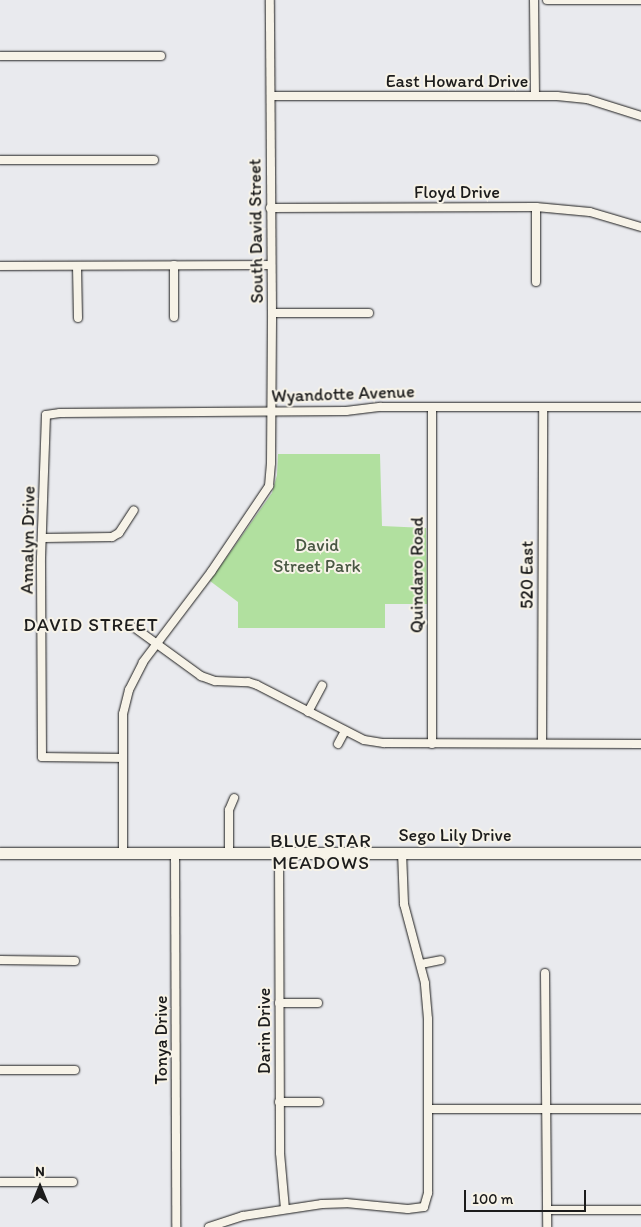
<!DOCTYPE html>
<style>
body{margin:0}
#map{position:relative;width:641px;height:1227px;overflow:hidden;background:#e9eaee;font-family:Itim,sans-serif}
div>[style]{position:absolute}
.green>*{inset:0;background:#b1e09f}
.roads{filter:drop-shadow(0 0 1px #1c1c1c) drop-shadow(0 0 1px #1c1c1c)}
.street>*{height:8px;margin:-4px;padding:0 4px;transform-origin:4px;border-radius:4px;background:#f7f3e8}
.secondary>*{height:11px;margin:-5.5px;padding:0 5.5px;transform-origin:5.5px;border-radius:5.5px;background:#f7f3e8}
span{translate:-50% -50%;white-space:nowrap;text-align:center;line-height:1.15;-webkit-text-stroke:4px #f7f3e8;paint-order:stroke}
.street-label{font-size:18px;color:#1c1c1c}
.park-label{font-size:18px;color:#495743}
.neighbourhood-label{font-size:19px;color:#1c1c1c;letter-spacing:1px}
.north{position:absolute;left:15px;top:1162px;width:50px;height:50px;-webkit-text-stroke:4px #f7f3e8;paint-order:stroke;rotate:0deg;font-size:14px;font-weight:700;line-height:20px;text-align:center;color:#1c1c1c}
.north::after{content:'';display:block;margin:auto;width:18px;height:22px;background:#1c1c1c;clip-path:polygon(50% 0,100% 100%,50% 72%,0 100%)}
.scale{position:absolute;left:464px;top:1190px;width:122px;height:22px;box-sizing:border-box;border:2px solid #1c1c1c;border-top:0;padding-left:6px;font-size:15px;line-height:18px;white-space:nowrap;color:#1c1c1c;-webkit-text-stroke:4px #f7f3e8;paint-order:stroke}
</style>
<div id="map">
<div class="green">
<i style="clip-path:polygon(278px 454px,380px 454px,382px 526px,426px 528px,427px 604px,385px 604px,385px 628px,238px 628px,238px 602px,210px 581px,272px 493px,277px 475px)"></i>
</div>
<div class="roads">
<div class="street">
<i style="left:534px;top:0;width:95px;rotate:89.4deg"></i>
<i style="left:547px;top:0;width:94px"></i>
<i style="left:0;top:56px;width:161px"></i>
<i style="left:271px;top:96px;width:286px"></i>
<i style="left:557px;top:96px;width:30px;rotate:6deg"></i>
<i style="left:587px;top:99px;width:57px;rotate:17.5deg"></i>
<i style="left:0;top:160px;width:154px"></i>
<i style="left:536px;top:207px;width:75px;rotate:90deg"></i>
<i style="left:270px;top:208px;width:266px;rotate:-0.2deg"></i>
<i style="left:536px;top:207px;width:54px;rotate:5.3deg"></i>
<i style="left:590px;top:212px;width:53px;rotate:16.4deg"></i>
<i style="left:0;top:266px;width:271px;rotate:-0.2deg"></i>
<i style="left:77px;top:266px;width:52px;rotate:88.9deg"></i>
<i style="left:272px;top:313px;width:97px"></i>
<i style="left:174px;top:317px;width:52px;rotate:-90deg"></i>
<i style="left:44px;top:538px;width:68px;rotate:-0.8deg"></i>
<i style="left:112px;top:537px;width:8px;rotate:-30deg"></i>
<i style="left:119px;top:533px;width:27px;rotate:-57deg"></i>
<i style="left:135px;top:628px;width:82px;rotate:36deg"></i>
<i style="left:201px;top:676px;width:15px;rotate:20deg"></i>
<i style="left:215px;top:681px;width:33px;rotate:2deg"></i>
<i style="left:248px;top:682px;width:9px;rotate:18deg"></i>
<i style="left:257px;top:685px;width:120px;rotate:27.2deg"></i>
<i style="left:364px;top:740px;width:20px;rotate:9deg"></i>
<i style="left:384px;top:743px;width:257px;rotate:0.2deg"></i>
<i style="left:308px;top:712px;width:30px;rotate:-62deg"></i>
<i style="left:542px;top:743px;width:336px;rotate:-89.8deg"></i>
<i style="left:338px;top:744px;width:15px;rotate:-62deg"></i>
<i style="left:432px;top:744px;width:337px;rotate:-90deg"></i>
<i style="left:123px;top:758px;width:81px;rotate:-179.3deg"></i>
<i style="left:42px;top:757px;width:199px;rotate:-90.3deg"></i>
<i style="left:41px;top:558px;width:143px;rotate:-88deg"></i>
<i style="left:46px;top:415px;width:14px;rotate:-8deg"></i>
<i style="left:60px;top:413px;width:286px;rotate:-0.4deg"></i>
<i style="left:346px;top:411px;width:35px;rotate:-7deg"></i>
<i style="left:381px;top:407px;width:260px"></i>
<i style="left:123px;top:853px;width:139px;rotate:-90deg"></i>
<i style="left:123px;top:714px;width:25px;rotate:-76deg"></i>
<i style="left:129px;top:690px;width:31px;rotate:-63deg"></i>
<i style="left:143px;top:662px;width:113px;rotate:-52.9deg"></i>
<i style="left:211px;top:572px;width:104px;rotate:-56deg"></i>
<i style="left:269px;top:486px;width:23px;rotate:-85deg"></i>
<i style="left:271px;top:463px;width:150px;rotate:-89.6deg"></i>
<i style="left:272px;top:313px;width:313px;rotate:-90.4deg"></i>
<i style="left:175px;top:853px;width:374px;rotate:89.8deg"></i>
<i style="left:229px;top:853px;width:43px;rotate:-90deg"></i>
<i style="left:229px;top:810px;width:13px;rotate:-67deg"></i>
<i style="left:279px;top:853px;width:300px;rotate:89.8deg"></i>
<i style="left:280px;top:1153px;width:56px;rotate:84.9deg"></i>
<i style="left:0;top:960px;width:75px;rotate:0.8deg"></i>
<i style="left:421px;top:964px;width:20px;rotate:-11deg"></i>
<i style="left:545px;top:973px;width:254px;rotate:89.5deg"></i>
<i style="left:279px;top:1003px;width:39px"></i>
<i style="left:0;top:1070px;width:75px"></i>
<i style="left:279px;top:1102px;width:40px"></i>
<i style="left:428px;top:1109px;width:213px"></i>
<i style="left:0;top:1182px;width:73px"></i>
<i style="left:547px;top:1210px;width:94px"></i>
<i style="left:209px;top:1227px;width:36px;rotate:-18deg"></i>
<i style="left:243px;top:1216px;width:80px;rotate:-8.6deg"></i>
<i style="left:322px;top:1204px;width:24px;rotate:-2deg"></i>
<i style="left:346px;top:1203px;width:62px;rotate:5.5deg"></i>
<i style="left:408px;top:1209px;width:16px;rotate:-7deg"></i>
<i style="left:424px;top:1207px;width:15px;rotate:-74deg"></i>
<i style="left:428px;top:1193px;width:174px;rotate:-90deg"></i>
<i style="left:428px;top:1019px;width:36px;rotate:-95deg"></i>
<i style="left:425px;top:983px;width:82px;rotate:-104.9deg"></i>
<i style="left:404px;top:904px;width:51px;rotate:-92.2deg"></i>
</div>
<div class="secondary">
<i style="left:0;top:853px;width:641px"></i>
</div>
</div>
<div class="street-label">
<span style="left:457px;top:81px">East Howard Drive</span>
<span style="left:457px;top:192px">Floyd Drive</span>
<span style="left:256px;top:231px;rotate:-91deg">South David Street</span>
<span style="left:343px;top:394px;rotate:-2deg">Wyandotte Avenue</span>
<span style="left:28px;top:540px;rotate:-89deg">Annalyn Drive</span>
<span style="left:417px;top:575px;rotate:-90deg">Quindaro Road</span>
<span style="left:527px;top:575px;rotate:-90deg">520 East</span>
<span style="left:455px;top:835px">Sego Lily Drive</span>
<span style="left:264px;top:1031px;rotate:-90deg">Darin Drive</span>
<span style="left:161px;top:1040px;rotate:-90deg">Tonya Drive</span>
</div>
<div class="park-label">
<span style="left:317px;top:556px">David<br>Street Park</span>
</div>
<div class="neighbourhood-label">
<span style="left:91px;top:625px">DAVID STREET</span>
<span style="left:321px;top:852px">BLUE STAR<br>MEADOWS</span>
</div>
<div class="north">N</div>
<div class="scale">100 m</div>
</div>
